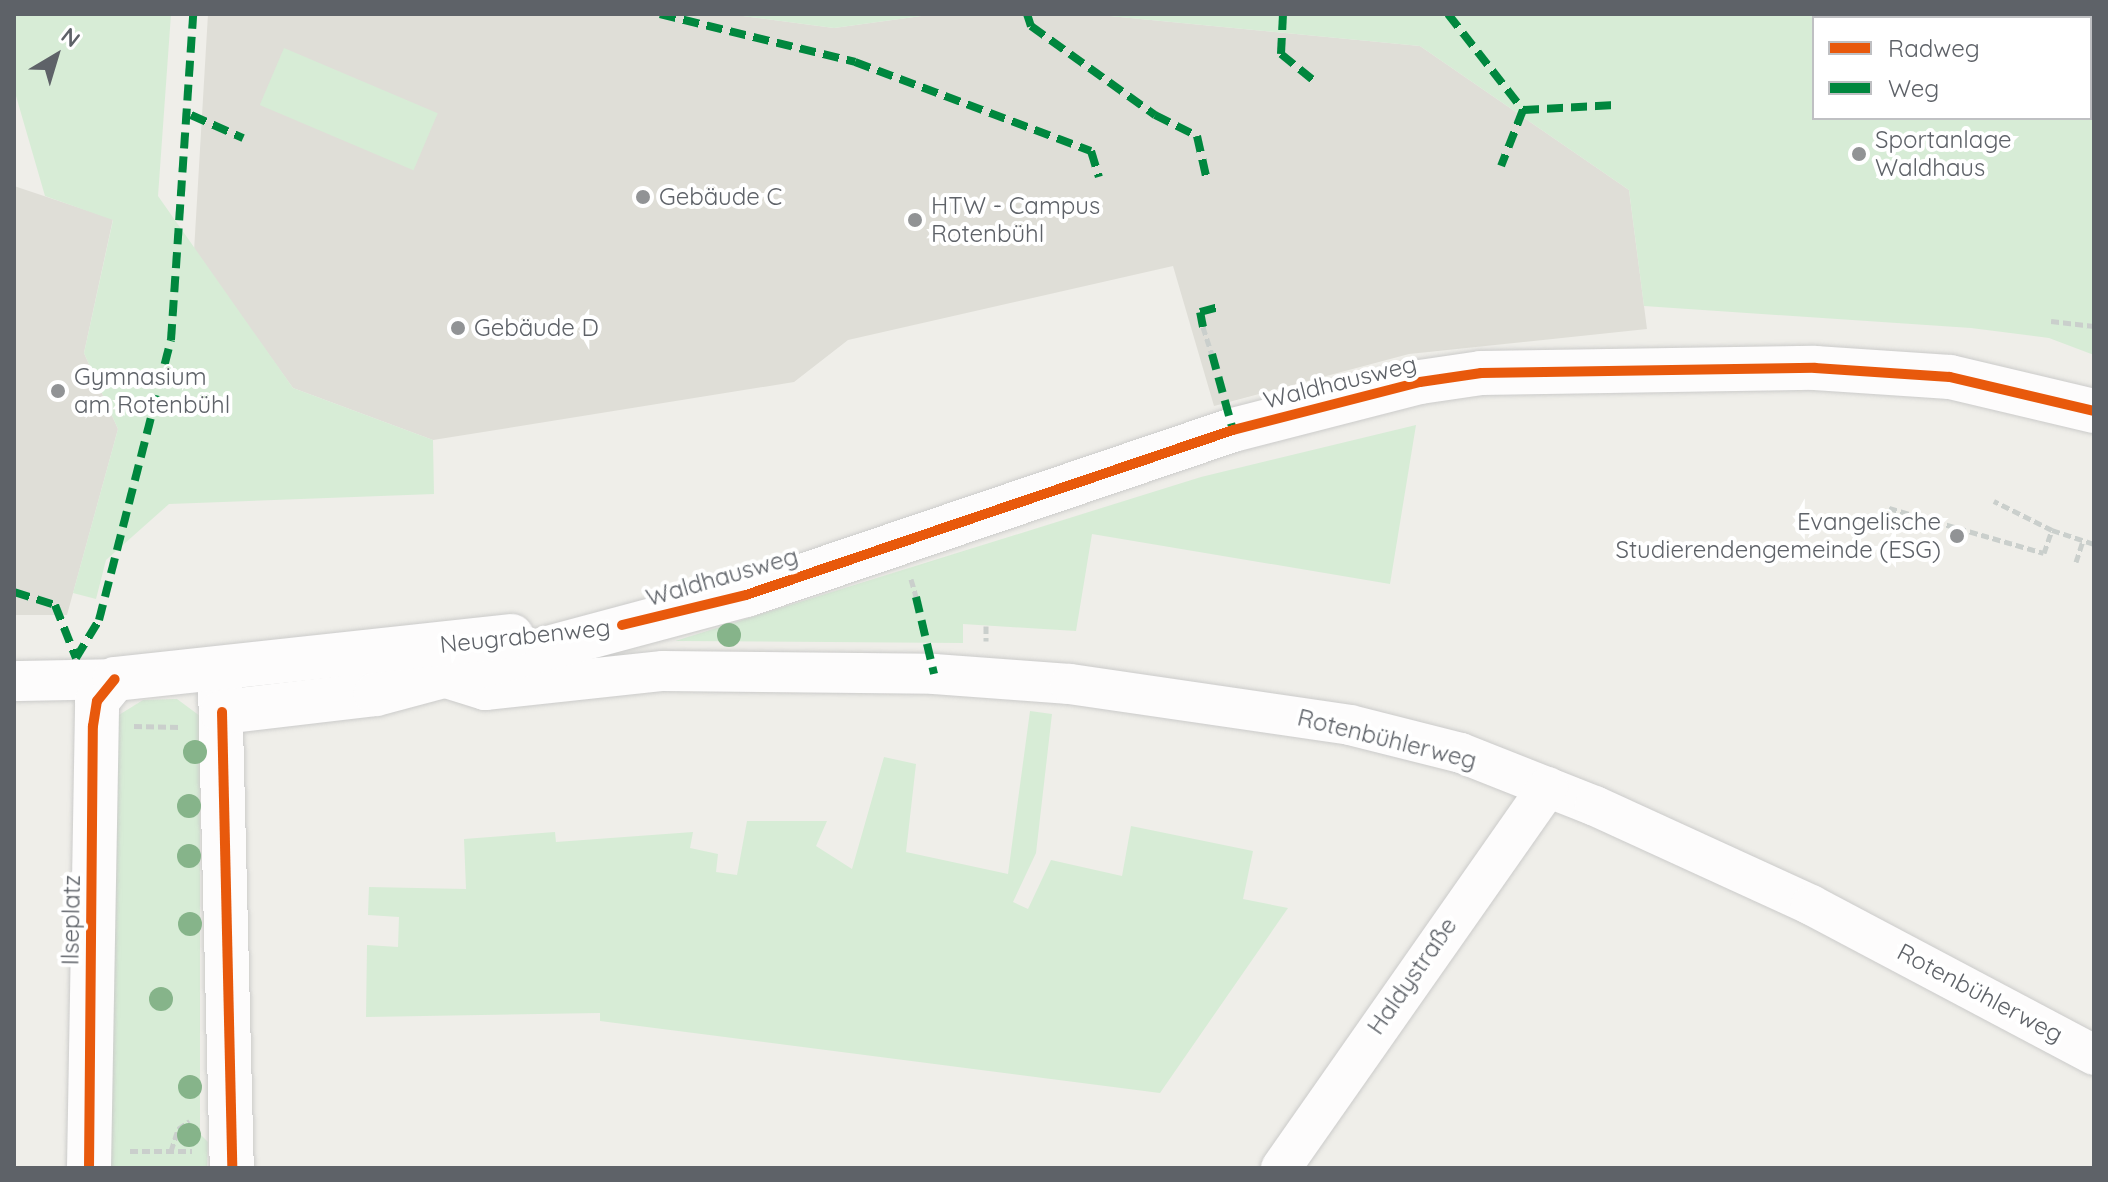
<!DOCTYPE html>
<meta charset="utf-8">
<style>
body{margin:0}
#map{position:relative;width:2108px;height:1182px;overflow:hidden;background:#efeee9;font-family:Quicksand,sans-serif}
div>[style]{position:absolute}
.education>*{inset:0;background:#dfded7}
.green>*{inset:0;background:#d7ecd6;transform-origin:0 0}
.path>*{height:5px;margin-top:-2.5px;transform-origin:0;background:repeating-linear-gradient(90deg,#cacfcc 0 8px,transparent 0 12px)}
.roads{filter:drop-shadow(0 0 2px #cbcbca) drop-shadow(0 0 2px #cbcbca)}
.minor>*{height:40px;margin:-20px;padding:0 20px;transform-origin:20px;border-radius:20px;background:#fdfcfc}
.secondary>*{height:44px;margin:-22px;padding:0 22px;transform-origin:22px;border-radius:22px;background:#fdfcfc}
.quiet>*{height:8px;margin-top:-4px;transform-origin:0;background:repeating-linear-gradient(90deg,#00873e 0 16px,transparent 0 24px)}
.cycleway>*{height:10px;margin:-5px;padding:0 5px;transform-origin:5px;border-radius:5px;background:#e8590c}
.trees>*{width:24px;height:24px;margin:-12px;border-radius:50%;background:#86b48a}
.dots>*{width:22px;height:22px;translate:-50% -50%;box-sizing:border-box;border:4px solid #fff;border-radius:50%}
span{translate:-50% -50%;white-space:nowrap;text-align:center;line-height:1.15;-webkit-text-stroke:8px #fff;paint-order:stroke}
.poi-label{font-size:24px;color:#5e6268}
.left{translate:0 -50%;text-align:left}
.right{translate:-100% -50%;text-align:right}
.street-label{font-size:24px;color:#5e6268}
.frame{position:absolute;inset:0;border:16px solid #5e6268;pointer-events:none}
.legend{position:absolute;left:1812px;top:16px;width:280px;height:104px;box-sizing:border-box;background:#fff;border:2px solid #bfc0c3;margin:0;padding:10px 14px;list-style:none;font-size:24px;color:#5e6268}
.legend li{display:flex;align-items:center;gap:16px;height:40px}
.legend b{width:40px;border:2px solid #bfc0c3}
.north{position:absolute;left:16px;top:16px;width:80px;height:80px;-webkit-text-stroke:6px #fff;paint-order:stroke;rotate:38deg;font-size:22px;font-weight:700;line-height:32px;text-align:center;color:#5e6268}
.north::after{content:'';display:block;margin:auto;width:28px;height:36px;background:#5e6268;clip-path:polygon(50% 0,100% 100%,50% 72%,0 100%)}
</style>
<div id="map">
<div class="education">
<i style="clip-path:polygon(208px 14px,727px 14px,834px 28px,936px 14px,1089px 14px,1420px 46px,1629px 190px,1647px 329px,1409px 354px,1214px 406px,1173px 266px,848px 340px,794px 382px,433px 440px,293px 388px,194px 251px)"></i>
<i style="clip-path:polygon(14px 186px,113px 219px,84px 353px,118px 429px,67px 615px,14px 615px)"></i>
</div>
<div class="green">
<i style="clip-path:polygon(14px 14px,171px 14px,158px 196px,293px 388px,433px 440px,434px 494px,169px 504px,106px 560px,96px 599px,73px 593px,118px 429px,84px 353px,113px 220px,45px 196px,14px 89px)"></i>
<i style="clip-path:polygon(727px 14px,936px 14px,834px 28px)"></i>
<i style="clip-path:polygon(evenodd,1089px 14px,2094px 14px,2094px 355px,2049px 338px,1971px 328px,1644px 306px,1629px 190px,1420px 46px,1089px 14px,1814px 18px,2090px 18px,2090px 118px,1814px 118px,1814px 18px)"></i>
<i style="left:284px;top:48px;width:167px;height:62px;rotate:23deg"></i>
<i style="clip-path:polygon(1416px 425px,1390px 584px,1092px 534px,1076px 631px,963px 624px,963px 643px,675px 641px,1201px 477px)"></i>
<i style="clip-path:polygon(177px 699px,200px 716px,200px 1134px,208px 1142px,207px 1168px,107px 1168px,114px 718px,143px 700px)"></i>
<i style="clip-path:polygon(1030px 711px,1052px 714px,1036px 853px,1013px 902px,1028px 909px,1051px 860px,1122px 876px,1131px 826px,1253px 851px,1243px 899px,1288px 908px,1160px 1093px,600px 1021px,600px 1013px,366px 1017px,367px 945px,398px 947px,399px 917px,368px 915px,369px 887px,466px 889px,464px 839px,555px 832px,556px 842px,693px 832px,690px 848px,718px 854px,716px 872px,737px 875px,747px 821px,827px 821px,816px 846px,852px 869px,884px 757px,916px 764px,906px 852px,1008px 874px)"></i>
</div>
<div class="path">
<i style="left:2051px;top:321px;width:43px;rotate:6.6deg"></i>
<i style="left:1203px;top:327px;width:28px;rotate:72deg"></i>
<i style="left:1889px;top:508px;width:161px;rotate:16.2deg"></i>
<i style="left:2044px;top:553px;width:24px;rotate:-71deg"></i>
<i style="left:2052px;top:530px;width:65px;rotate:-153.4deg"></i>
<i style="left:2052px;top:530px;width:44px;rotate:18.4deg"></i>
<i style="left:2076px;top:562px;width:22px;rotate:-72deg"></i>
<i style="left:911px;top:579px;width:19px;rotate:74deg"></i>
<i style="left:986px;top:626px;width:15px;rotate:90deg"></i>
<i style="left:134px;top:726px;width:46px;rotate:1.2deg"></i>
<i style="left:130px;top:1151px;width:62px"></i>
<i style="left:171px;top:1151px;width:23px;rotate:-72deg"></i>
<i style="left:178px;top:1129px;width:14px;rotate:-34deg"></i>
</div>
<div class="roads">
<div class="minor">
<i style="left:446px;top:678px;width:41px;rotate:17.1deg"></i>
<i style="left:485px;top:690px;width:179px;rotate:-6.1deg"></i>
<i style="left:663px;top:671px;width:271px;rotate:0.6deg"></i>
<i style="left:934px;top:674px;width:136px;rotate:4.2deg"></i>
<i style="left:1070px;top:684px;width:283px;rotate:8.3deg"></i>
<i style="left:1350px;top:725px;width:114px;rotate:14.2deg"></i>
<i style="left:1461px;top:753px;width:144px;rotate:21.6deg"></i>
<i style="left:1595px;top:806px;width:238px;rotate:24.6deg"></i>
<i style="left:1811px;top:905px;width:320px;rotate:27.9deg"></i>
<i style="left:14px;top:681px;width:101px;rotate:-1.1deg"></i>
<i style="left:1281px;top:1168px;width:465px;rotate:-55deg"></i>
</div>
<div class="secondary">
<i style="left:220px;top:685px;width:483px;rotate:88.6deg"></i>
<i style="left:222px;top:712px;width:155px;rotate:-6.7deg"></i>
<i style="left:376px;top:694px;width:383px;rotate:-15deg"></i>
<i style="left:746px;top:595px;width:514px;rotate:-18.72deg"></i>
<i style="left:1233px;top:430px;width:193px;rotate:-14.4deg"></i>
<i style="left:1420px;top:382px;width:62px;rotate:-8.4deg"></i>
<i style="left:1481px;top:373px;width:334px;rotate:-0.9deg"></i>
<i style="left:1815px;top:368px;width:135px;rotate:3.8deg"></i>
<i style="left:1950px;top:377px;width:148px;rotate:13.3deg"></i>
<i style="left:89px;top:1168px;width:467px;rotate:-89deg"></i>
<i style="left:97px;top:701px;width:28px;rotate:-51deg"></i>
<i style="left:115px;top:679px;width:399px;rotate:-6.2deg"></i>
</div>
</div>
<div class="quiet">
<i style="left:660px;top:14px;width:201px;rotate:13.8deg"></i>
<i style="left:855px;top:62px;width:252px;rotate:20.7deg"></i>
<i style="left:1091px;top:151px;width:27px;rotate:73deg"></i>
<i style="left:1027px;top:14px;width:13px;rotate:72deg"></i>
<i style="left:1031px;top:26px;width:153px;rotate:35.7deg"></i>
<i style="left:1155px;top:115px;width:47px;rotate:26.6deg"></i>
<i style="left:1197px;top:136px;width:41px;rotate:77.3deg"></i>
<i style="left:1283px;top:14px;width:40px;rotate:92.9deg"></i>
<i style="left:1281px;top:54px;width:41px;rotate:39.1deg"></i>
<i style="left:1448px;top:14px;width:122px;rotate:52deg"></i>
<i style="left:1523px;top:110px;width:60px;rotate:111.4deg"></i>
<i style="left:1523px;top:110px;width:92px;rotate:-3.1deg"></i>
<i style="left:191px;top:115px;width:57px;rotate:23.9deg"></i>
<i style="left:1203px;top:327px;width:15px;rotate:-101deg"></i>
<i style="left:1200px;top:312px;width:20px;rotate:-15deg"></i>
<i style="left:1212px;top:354px;width:79px;rotate:74.6deg"></i>
<i style="left:14px;top:592px;width:43px;rotate:17.6deg"></i>
<i style="left:55px;top:605px;width:57px;rotate:68.4deg"></i>
<i style="left:916px;top:597px;width:79px;rotate:76.8deg"></i>
<i style="left:76px;top:658px;width:44px;rotate:-58.8deg"></i>
<i style="left:99px;top:620px;width:289px;rotate:-75.6deg"></i>
<i style="left:171px;top:340px;width:327px;rotate:-86.1deg"></i>
</div>
<div class="cycleway">
<i style="left:622px;top:625px;width:128px;rotate:-13.6deg"></i>
<i style="left:746px;top:595px;width:514px;rotate:-18.72deg"></i>
<i style="left:1233px;top:430px;width:193px;rotate:-14.4deg"></i>
<i style="left:1420px;top:382px;width:62px;rotate:-8.4deg"></i>
<i style="left:1481px;top:373px;width:334px;rotate:-0.9deg"></i>
<i style="left:1815px;top:368px;width:135px;rotate:3.8deg"></i>
<i style="left:1950px;top:377px;width:148px;rotate:13.3deg"></i>
<i style="left:222px;top:712px;width:456px;rotate:88.7deg"></i>
<i style="left:89px;top:1168px;width:442px;rotate:-89.5deg"></i>
<i style="left:93px;top:726px;width:25px;rotate:-81deg"></i>
<i style="left:97px;top:701px;width:28px;rotate:-51deg"></i>
</div>
<div class="trees">
<i style="left:729px;top:635px"></i>
<i style="left:195px;top:752px"></i>
<i style="left:189px;top:806px"></i>
<i style="left:189px;top:856px"></i>
<i style="left:190px;top:924px"></i>
<i style="left:161px;top:999px"></i>
<i style="left:190px;top:1087px"></i>
<i style="left:189px;top:1135px"></i>
</div>
<div class="dots">
<i style="left:1859px;top:154px;background:#919395"></i>
<i style="left:643px;top:197px;background:#919395"></i>
<i style="left:915px;top:220px;background:#919395"></i>
<i style="left:458px;top:328px;background:#919395"></i>
<i style="left:58px;top:391px;background:#919395"></i>
<i style="left:1957px;top:536px;background:#919395"></i>
</div>
<div class="poi-label">
<span class="left" style="left:1875px;top:154px">Sportanlage<br>Waldhaus</span>
<span class="left" style="left:659px;top:197px">Gebäude C</span>
<span class="left" style="left:931px;top:220px">HTW - Campus<br>Rotenbühl</span>
<span class="left" style="left:474px;top:328px">Gebäude D</span>
<span class="left" style="left:74px;top:391px">Gymnasium<br>am Rotenbühl</span>
<span class="right" style="left:1941px;top:536px">Evangelische<br>Studierendengemeinde (ESG)</span>
</div>
<div class="street-label">
<span style="left:1340px;top:382px;rotate:-14deg">Waldhausweg</span>
<span style="left:722px;top:577px;rotate:-16deg">Waldhausweg</span>
<span style="left:525px;top:636px;rotate:-6deg">Neugrabenweg</span>
<span style="left:1387px;top:739px;rotate:14deg">Rotenbühlerweg</span>
<span style="left:71px;top:920px;rotate:-89deg">Ilseplatz</span>
<span style="left:1412px;top:976px;rotate:-55deg">Haldystraße</span>
<span style="left:1980px;top:993px;rotate:28deg">Rotenbühlerweg</span>
</div>
<div class="frame"></div>
<ul class="legend">
<li><b style="height:10px;background:#e8590c"></b>Radweg</li>
<li><b style="height:10px;background:#00873e"></b>Weg</li>
</ul>
<div class="north">N</div>
</div>
